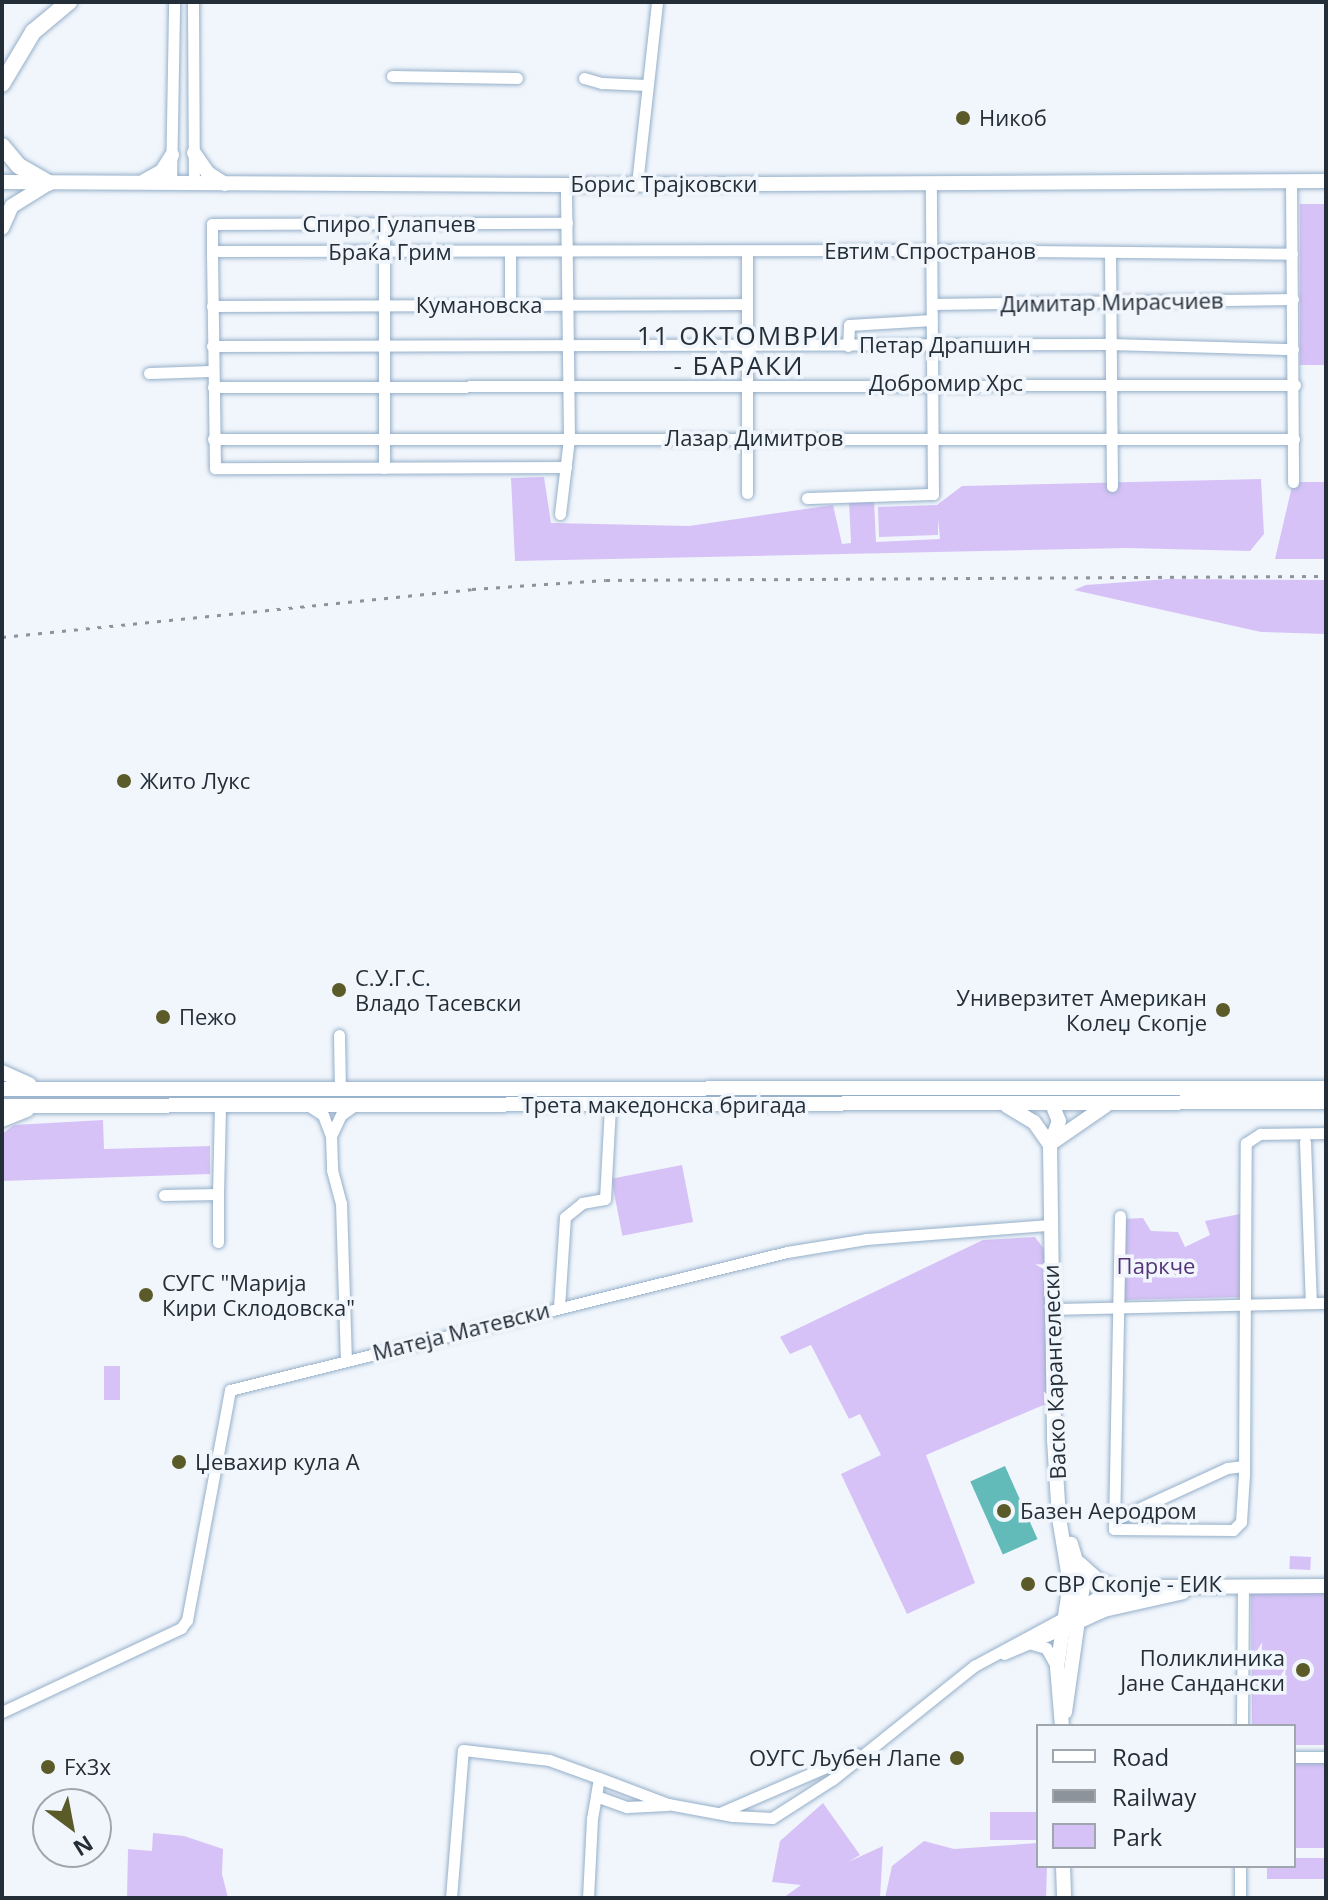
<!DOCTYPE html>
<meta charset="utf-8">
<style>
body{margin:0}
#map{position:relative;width:1328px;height:1900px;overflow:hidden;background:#f1f6fc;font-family:"Open Sans",sans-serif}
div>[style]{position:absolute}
.green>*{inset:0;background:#d7c2f7;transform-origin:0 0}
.water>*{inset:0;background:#62bbb8;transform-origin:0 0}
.roads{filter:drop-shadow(0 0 2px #95afc9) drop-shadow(0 0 2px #95afc9)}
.minor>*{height:11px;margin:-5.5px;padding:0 5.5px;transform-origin:5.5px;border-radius:5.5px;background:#fff}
.tertiary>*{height:14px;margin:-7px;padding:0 7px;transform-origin:7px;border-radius:7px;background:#fff}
.secondary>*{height:16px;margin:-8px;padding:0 8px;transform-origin:8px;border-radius:8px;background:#fff}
.rail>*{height:3px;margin-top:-1.5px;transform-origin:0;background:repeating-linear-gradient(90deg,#8c939b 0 4px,transparent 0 12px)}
.dots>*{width:22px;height:22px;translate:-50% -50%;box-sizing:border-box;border:4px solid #f1f6fc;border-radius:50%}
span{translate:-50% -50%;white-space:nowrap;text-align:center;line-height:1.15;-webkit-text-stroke:7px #f1f6fc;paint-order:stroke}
.poi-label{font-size:22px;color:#242e38}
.left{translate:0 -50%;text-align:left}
.right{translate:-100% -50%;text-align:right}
.street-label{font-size:22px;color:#242e38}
.park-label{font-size:22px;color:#543379}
.quarter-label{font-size:26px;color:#242e38;letter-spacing:2px}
.frame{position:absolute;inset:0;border:4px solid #242e38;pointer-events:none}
.legend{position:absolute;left:1036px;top:1724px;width:260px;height:144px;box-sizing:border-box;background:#f1f6fc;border:2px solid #9fa6ae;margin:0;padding:10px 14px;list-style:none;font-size:24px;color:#242e38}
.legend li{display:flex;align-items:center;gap:16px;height:40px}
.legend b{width:40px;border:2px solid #9fa6ae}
.north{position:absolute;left:32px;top:1788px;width:80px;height:80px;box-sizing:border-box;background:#f1f6fc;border:2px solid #9fa6ae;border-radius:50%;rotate:148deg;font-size:22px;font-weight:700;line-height:32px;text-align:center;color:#242e38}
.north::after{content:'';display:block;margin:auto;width:28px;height:36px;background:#5a5b28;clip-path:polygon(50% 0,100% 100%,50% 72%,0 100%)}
</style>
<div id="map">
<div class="green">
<i style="left:1300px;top:204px;width:26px;height:161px"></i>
<i style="clip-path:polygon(544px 477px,551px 523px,689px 526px,833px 505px,842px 544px,851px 543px,849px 501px,874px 500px,876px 542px,940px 539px,938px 519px,938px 535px,879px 537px,878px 507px,937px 505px,962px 486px,1261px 479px,1264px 534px,1250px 551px,1126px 548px,515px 561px,511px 478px)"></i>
<i style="clip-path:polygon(1293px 482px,1326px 482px,1326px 559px,1275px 559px)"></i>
<i style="clip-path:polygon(1168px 579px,1326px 580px,1326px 634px,1261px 632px,1074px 590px,1086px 585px)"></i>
<i style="clip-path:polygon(103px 1120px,104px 1149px,210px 1146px,210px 1174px,2px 1181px,2px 1134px,14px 1125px)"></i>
<i style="left:682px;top:1165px;width:58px;height:72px;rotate:79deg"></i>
<i style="clip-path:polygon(1240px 1214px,1240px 1297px,1122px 1300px,1123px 1219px,1143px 1218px,1151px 1231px,1178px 1232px,1185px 1247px,1210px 1235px,1205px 1221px)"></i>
<i style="clip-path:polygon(1035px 1237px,1044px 1249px,1048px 1403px,926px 1455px,975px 1583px,907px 1614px,841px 1474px,881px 1455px,860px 1414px,849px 1419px,811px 1345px,790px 1354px,780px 1337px,983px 1240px)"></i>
<i style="left:104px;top:1366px;width:16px;height:34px"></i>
<i style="left:1290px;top:1556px;width:21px;height:13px;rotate:3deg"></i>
<i style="clip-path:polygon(1251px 1592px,1326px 1593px,1326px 1745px,1294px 1745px,1294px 1726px,1252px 1726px)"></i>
<i style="left:1294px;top:1759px;width:32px;height:89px"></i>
<i style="clip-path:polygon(823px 1803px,860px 1855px,848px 1862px,883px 1846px,880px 1898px,783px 1898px,801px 1885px,772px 1882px,780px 1841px)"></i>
<i style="left:990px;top:1812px;width:48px;height:28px"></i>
<i style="clip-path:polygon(153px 1833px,184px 1836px,223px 1849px,222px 1874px,228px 1898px,127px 1898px,128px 1849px,152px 1851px)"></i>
<i style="clip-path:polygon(924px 1841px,954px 1849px,1038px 1843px,1038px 1866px,1047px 1866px,1046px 1898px,885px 1898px,892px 1866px)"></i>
<i style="clip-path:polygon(1294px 1858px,1326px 1858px,1326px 1879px,1267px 1879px,1267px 1866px,1294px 1866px)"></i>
</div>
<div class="water">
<i style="left:1005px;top:1466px;width:80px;height:38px;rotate:66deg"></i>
</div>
<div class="roads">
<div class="minor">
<i style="left:193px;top:2px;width:181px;rotate:89.7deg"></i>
<i style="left:392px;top:76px;width:125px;rotate:0.9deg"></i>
<i style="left:584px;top:78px;width:19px;rotate:16deg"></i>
<i style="left:602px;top:83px;width:44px;rotate:2.6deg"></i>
<i style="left:1291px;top:181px;width:301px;rotate:89.6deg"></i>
<i style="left:171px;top:182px;width:180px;rotate:-89deg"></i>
<i style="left:637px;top:184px;width:183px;rotate:-83.7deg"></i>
<i style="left:384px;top:224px;width:244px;rotate:90deg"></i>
<i style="left:212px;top:251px;width:719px;rotate:-0.08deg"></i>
<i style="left:931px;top:250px;width:361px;rotate:0.6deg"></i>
<i style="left:510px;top:252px;width:53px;rotate:90deg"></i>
<i style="left:1110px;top:254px;width:232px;rotate:89.5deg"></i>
<i style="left:932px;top:304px;width:361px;rotate:-0.8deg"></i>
<i style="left:212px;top:306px;width:535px;rotate:-0.21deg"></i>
<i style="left:212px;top:346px;width:897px;rotate:-0.13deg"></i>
<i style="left:1109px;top:344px;width:184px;rotate:1.6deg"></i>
<i style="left:848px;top:346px;width:21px;rotate:-87deg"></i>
<i style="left:849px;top:325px;width:83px;rotate:-3.4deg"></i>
<i style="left:149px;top:373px;width:63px;rotate:-1.8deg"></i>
<i style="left:213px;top:387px;width:1082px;rotate:-0.11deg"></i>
<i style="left:213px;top:439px;width:1081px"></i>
<i style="left:566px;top:467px;width:351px;rotate:179.8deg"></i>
<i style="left:215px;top:468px;width:217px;rotate:-90.8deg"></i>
<i style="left:212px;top:251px;width:27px;rotate:-90deg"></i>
<i style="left:212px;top:224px;width:355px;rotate:-0.2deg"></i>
<i style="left:747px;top:493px;width:242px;rotate:-90deg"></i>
<i style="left:807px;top:498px;width:126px;rotate:-1.8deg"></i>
<i style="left:933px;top:494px;width:311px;rotate:-90.4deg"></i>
<i style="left:560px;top:514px;width:77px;rotate:-83.2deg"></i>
<i style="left:569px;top:438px;width:253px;rotate:-90.7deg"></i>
<i style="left:339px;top:1035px;width:55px;rotate:89deg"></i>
<i style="left:309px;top:1106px;width:17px;rotate:33deg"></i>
<i style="left:323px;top:1115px;width:22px;rotate:69deg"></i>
<i style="left:331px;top:1136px;width:34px;rotate:88deg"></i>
<i style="left:332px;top:1170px;width:34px;rotate:75deg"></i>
<i style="left:341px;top:1203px;width:156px;rotate:88.2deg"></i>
<i style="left:331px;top:1136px;width:23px;rotate:-65deg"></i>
<i style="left:341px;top:1115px;width:14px;rotate:-36deg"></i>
<i style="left:1305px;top:1142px;width:161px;rotate:87.9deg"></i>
<i style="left:218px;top:1194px;width:48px;rotate:90deg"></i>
<i style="left:164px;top:1195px;width:54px;rotate:-1.1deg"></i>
<i style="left:218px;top:1194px;width:88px;rotate:-88.7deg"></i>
<i style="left:1120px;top:1216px;width:313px;rotate:91.1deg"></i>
<i style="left:1114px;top:1529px;width:119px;rotate:0.5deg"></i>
<i style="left:1233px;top:1530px;width:11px;rotate:-45deg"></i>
<i style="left:1241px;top:1522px;width:48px;rotate:-86.4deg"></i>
<i style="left:1244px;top:1474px;width:331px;rotate:-89.7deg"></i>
<i style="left:1246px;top:1143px;width:17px;rotate:-33deg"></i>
<i style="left:1260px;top:1134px;width:66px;rotate:-0.9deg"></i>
<i style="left:559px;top:1307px;width:90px;rotate:-86.2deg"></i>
<i style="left:565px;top:1217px;width:22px;rotate:-39deg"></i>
<i style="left:582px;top:1203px;width:23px;rotate:-10deg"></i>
<i style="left:605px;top:1199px;width:93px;rotate:-86.9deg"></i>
<i style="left:1053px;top:1309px;width:273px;rotate:-1.3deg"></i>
<i style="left:1114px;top:1520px;width:124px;rotate:-24.7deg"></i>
<i style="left:1227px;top:1468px;width:17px;rotate:-7deg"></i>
<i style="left:1032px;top:1644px;width:15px;rotate:16deg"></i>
<i style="left:1046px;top:1648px;width:21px;rotate:61deg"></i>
<i style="left:1004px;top:1654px;width:66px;rotate:-23.1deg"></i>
<i style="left:2px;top:1712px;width:198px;rotate:-25.1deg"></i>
<i style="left:181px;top:1628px;width:10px;rotate:-53deg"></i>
<i style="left:187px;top:1620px;width:234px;rotate:-79.4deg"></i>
<i style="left:230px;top:1390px;width:574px;rotate:-13.92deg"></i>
<i style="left:787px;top:1252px;width:80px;rotate:-9.3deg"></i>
<i style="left:866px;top:1239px;width:184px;rotate:-4.4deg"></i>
<i style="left:1242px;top:1726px;width:140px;rotate:-89.6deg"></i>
<i style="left:1294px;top:1757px;width:32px"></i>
<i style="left:599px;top:1778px;width:74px;rotate:20.6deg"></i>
<i style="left:668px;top:1804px;width:66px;rotate:10.5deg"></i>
<i style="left:733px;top:1816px;width:39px;rotate:3deg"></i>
<i style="left:772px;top:1818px;width:72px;rotate:-32.6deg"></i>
<i style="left:833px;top:1779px;width:181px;rotate:-38.7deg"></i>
<i style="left:974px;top:1666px;width:106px;rotate:-28.3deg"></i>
<i style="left:596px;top:1796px;width:33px;rotate:20deg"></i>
<i style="left:627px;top:1807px;width:40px;rotate:-2.9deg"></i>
<i style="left:722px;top:1812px;width:146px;rotate:-23.4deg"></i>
<i style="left:451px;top:1898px;width:148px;rotate:-85.4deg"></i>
<i style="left:463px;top:1750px;width:87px;rotate:6.6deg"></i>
<i style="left:549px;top:1760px;width:53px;rotate:19.8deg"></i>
<i style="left:599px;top:1778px;width:42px;rotate:99.7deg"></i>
<i style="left:592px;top:1819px;width:79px;rotate:92.9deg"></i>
<i style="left:1240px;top:1898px;width:32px;rotate:-90deg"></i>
</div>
<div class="tertiary">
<i style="left:194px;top:153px;width:24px;rotate:55deg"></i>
<i style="left:208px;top:173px;width:20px;rotate:33deg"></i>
<i style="left:144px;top:181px;width:21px;rotate:-29deg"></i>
<i style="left:162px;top:171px;width:19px;rotate:-58deg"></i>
<i style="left:2px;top:182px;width:564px;rotate:0.3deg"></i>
<i style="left:566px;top:185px;width:760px;rotate:-0.3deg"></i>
<i style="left:2px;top:228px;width:24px;rotate:-66deg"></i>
<i style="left:12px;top:206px;width:44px;rotate:-31.9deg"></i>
<i style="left:2px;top:1072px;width:30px;rotate:24deg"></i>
<i style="left:2px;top:1089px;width:1324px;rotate:-0.04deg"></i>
<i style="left:1052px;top:1104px;width:18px;rotate:68deg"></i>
<i style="left:1059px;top:1121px;width:26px;rotate:111deg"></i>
<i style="left:1050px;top:1145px;width:294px;rotate:89.2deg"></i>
<i style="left:1054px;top:1439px;width:79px;rotate:86.4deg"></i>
<i style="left:1059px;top:1518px;width:67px;rotate:80.5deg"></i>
<i style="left:1070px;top:1584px;width:84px;rotate:98.9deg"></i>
<i style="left:1057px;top:1667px;width:59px;rotate:85.2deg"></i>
<i style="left:2px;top:1106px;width:1324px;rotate:-0.17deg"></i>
<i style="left:1007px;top:1106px;width:31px;rotate:31deg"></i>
<i style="left:1034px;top:1122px;width:28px;rotate:55deg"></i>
<i style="left:2px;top:1120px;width:27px;rotate:-22deg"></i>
<i style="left:1050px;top:1144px;width:67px;rotate:-34.6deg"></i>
<i style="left:1079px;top:1563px;width:27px;rotate:42deg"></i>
<i style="left:1099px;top:1581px;width:28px;rotate:21deg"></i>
<i style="left:1067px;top:1616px;width:38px;rotate:-29deg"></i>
<i style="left:1100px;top:1598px;width:27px;rotate:-15deg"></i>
<i style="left:1126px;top:1591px;width:39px;rotate:-6deg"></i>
<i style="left:1165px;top:1587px;width:161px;rotate:-0.4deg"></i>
<i style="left:1073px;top:1624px;width:34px;rotate:-24deg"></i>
<i style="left:1104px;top:1610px;width:81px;rotate:-12.8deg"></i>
<i style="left:1065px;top:1712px;width:128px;rotate:-81.9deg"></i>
<i style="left:1083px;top:1585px;width:43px;rotate:-106.3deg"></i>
<i style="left:1063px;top:1866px;width:32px;rotate:88deg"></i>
</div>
<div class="secondary">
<i style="left:2px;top:84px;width:61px;rotate:-59.2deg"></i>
<i style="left:33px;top:32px;width:47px;rotate:-39.8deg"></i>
<i style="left:2px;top:146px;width:26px;rotate:50deg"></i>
<i style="left:19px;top:166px;width:34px;rotate:30deg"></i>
</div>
</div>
<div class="rail">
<i style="left:2px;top:637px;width:472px;rotate:-5.8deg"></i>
<i style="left:472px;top:589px;width:134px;rotate:-3.8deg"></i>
<i style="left:606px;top:580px;width:720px;rotate:-0.32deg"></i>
</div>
<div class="dots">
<i style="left:963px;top:118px;background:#5a5b28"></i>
<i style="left:124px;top:781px;background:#5a5b28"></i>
<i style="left:339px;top:990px;background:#5a5b28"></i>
<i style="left:1223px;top:1010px;background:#5a5b28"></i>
<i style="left:163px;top:1017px;background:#5a5b28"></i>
<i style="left:146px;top:1295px;background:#5a5b28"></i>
<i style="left:179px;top:1462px;background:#5a5b28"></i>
<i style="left:1004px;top:1511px;background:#5a5b28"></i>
<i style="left:1028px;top:1584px;background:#5a5b28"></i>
<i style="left:1303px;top:1670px;background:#5a5b28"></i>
<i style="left:957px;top:1758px;background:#5a5b28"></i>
<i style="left:48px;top:1767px;background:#5a5b28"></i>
</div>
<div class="poi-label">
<span class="left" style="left:979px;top:118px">Никоб</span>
<span class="left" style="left:140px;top:781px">Жито Лукс</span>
<span class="left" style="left:355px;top:990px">С.У.Г.С.<br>Владо Тасевски</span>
<span class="right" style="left:1207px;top:1010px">Универзитет Американ<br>Колеџ Скопје</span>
<span class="left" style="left:179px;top:1017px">Пежо</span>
<span class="left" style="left:162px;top:1295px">СУГС "Марија<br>Кири Склодовска"</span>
<span class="left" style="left:195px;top:1462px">Џевахир кула А</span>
<span class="left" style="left:1020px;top:1511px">Базен Аеродром</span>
<span class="left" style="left:1044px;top:1584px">СВР Скопје - ЕИК</span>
<span class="right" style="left:1285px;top:1670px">Поликлиника<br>Јане Сандански</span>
<span class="right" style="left:941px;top:1758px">ОУГС Љубен Лапе</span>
<span class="left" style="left:64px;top:1767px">Fx3x</span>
</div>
<div class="street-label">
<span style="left:664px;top:184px">Борис Трајковски</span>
<span style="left:389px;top:224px">Спиро Гулапчев</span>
<span style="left:930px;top:251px">Евтим Спространов</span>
<span style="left:390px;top:252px">Браќа Грим</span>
<span style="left:1112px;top:302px;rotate:-1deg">Димитар Мирасчиев</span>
<span style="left:479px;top:305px">Кумановска</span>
<span style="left:945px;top:345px">Петар Драпшин</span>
<span style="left:946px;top:383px">Добромир Хрс</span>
<span style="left:754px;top:438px">Лазар Димитров</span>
<span style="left:664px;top:1105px">Трета македонска бригада</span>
<span style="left:461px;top:1331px;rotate:-14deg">Матеја Матевски</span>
<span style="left:1054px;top:1372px;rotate:-92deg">Васко Карангелески</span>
</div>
<div class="park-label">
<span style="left:1156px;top:1266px">Паркче</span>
</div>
<div class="quarter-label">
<span style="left:739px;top:351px">11 ОКТОМВРИ<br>- БАРАКИ</span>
</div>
<div class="frame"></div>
<ul class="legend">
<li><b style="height:10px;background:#fff"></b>Road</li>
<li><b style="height:10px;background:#8c939b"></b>Railway</li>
<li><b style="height:22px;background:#d7c2f7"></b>Park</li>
</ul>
<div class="north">N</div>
</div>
